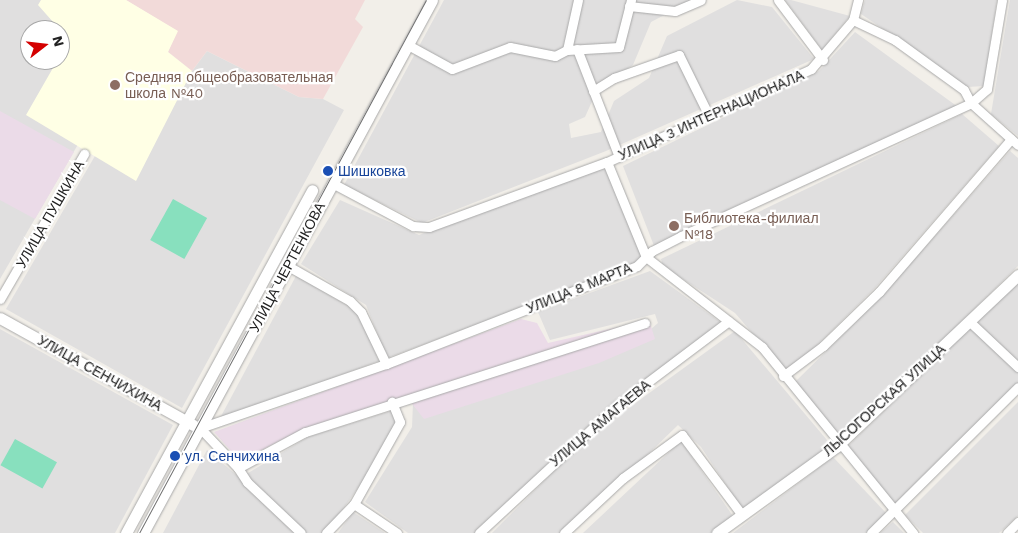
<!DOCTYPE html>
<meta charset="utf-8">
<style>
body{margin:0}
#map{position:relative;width:1018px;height:533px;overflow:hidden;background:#f2efe9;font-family:"Work Sans",sans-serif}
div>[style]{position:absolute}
.residential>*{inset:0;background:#e0dfdf}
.commercial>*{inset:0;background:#f2dad9}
.industrial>*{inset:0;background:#ebdbe8}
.education>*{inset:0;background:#ffffe5}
.pitch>*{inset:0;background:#88e0be;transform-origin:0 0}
.roads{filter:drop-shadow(0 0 1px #a9a9a9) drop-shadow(0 0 1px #a9a9a9)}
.minor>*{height:9px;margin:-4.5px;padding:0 4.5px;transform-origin:4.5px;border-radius:4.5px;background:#fff}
.tertiary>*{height:11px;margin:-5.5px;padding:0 5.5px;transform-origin:5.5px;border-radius:5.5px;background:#fff}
.tram>*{height:1px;margin:-0.5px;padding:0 0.5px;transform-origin:0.5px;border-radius:0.5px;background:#707070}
.dots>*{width:14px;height:14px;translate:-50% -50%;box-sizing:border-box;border:2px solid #fff;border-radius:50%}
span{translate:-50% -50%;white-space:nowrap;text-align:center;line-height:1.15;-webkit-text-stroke:4.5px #fff;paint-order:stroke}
.education-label{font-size:14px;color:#785e54}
.left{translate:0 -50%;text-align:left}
.street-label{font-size:14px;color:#222}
.transit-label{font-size:14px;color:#164399}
.north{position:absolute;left:20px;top:20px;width:50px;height:50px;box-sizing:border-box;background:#fff;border:1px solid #a7a7a7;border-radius:50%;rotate:74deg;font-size:14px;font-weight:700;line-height:20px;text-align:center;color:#222}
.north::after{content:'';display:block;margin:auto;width:18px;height:22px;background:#d40000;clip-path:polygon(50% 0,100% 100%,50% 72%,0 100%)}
</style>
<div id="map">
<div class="residential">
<i style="clip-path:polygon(evenodd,0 0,101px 0,192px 71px,207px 51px,299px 97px,323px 99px,344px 110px,182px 408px,6px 309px,124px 106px,106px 96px,0 279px,0 0,30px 30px,60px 30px,60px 60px,30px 60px,30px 30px)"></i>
<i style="clip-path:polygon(444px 0,693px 0,651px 22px,633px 65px,598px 88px,585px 117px,569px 124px,571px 138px,601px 132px,614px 101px,649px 78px,667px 36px,737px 0,772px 7px,814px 59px,606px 151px,422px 223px,344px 185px)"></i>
<i style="clip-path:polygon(785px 0,791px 0,850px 16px,822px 50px)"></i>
<i style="clip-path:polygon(865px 0,997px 0,984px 86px,968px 87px,861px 14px)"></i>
<i style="clip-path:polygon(1010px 0,1018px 0,1018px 136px,991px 114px)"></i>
<i style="clip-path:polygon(855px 32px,958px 107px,656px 251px,623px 166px,819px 71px)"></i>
<i style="clip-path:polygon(962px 114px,999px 146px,875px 288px,788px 374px,735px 313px,663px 266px,661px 259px)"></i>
<i style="clip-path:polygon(1010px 151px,1018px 158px,1018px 266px,839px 442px,794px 383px,882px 296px)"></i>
<i style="clip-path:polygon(608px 166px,647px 254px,635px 266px,387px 358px,366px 305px,301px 264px,340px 200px,419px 235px)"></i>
<i style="clip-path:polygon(650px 271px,727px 327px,582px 431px,478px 533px,408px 533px,365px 502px,412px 427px,413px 403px,651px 329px,658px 323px,655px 314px,550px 340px,538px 312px)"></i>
<i style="clip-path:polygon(296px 276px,357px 311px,379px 361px,219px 420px)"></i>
<i style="clip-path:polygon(1018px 281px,1018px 391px,896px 509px,846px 448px)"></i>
<i style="clip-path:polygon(0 329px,173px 425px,115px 533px,0 533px)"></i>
<i style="clip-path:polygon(735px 331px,832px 446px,742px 509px,701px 447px,678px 425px,567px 533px,492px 533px,587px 438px)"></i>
<i style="clip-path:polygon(1018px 402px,1018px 516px,999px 533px,923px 533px,905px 515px)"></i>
<i style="clip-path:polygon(394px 410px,401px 427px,326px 533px,163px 533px,207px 450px,240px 478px,308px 437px)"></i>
<i style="clip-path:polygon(681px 441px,735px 519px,717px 533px,583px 533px)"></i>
<i style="clip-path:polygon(833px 457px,888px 515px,866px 533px,733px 533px)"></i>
<i style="clip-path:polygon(353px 512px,385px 533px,338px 533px)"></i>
<i style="clip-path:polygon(893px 522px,904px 533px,880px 533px)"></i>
</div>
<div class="commercial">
<i style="clip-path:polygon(101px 0,365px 0,355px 19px,363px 27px,323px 99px,299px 97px,207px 51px,192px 71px,168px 52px,177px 31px,126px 0)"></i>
</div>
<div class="industrial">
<i style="clip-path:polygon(0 111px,74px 152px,35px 219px,0 200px)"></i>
<i style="clip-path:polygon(521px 319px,537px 323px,548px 343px,649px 320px,655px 339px,599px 363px,424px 419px,406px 396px,301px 430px,240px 461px,214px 432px)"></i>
</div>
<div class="education">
<i style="clip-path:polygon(41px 0,126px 0,178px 31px,168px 52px,192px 71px,136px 181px,26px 115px,69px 40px,38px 5px)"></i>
</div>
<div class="pitch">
<i style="left:173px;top:199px;width:39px;height:47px;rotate:29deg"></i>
<i style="left:15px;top:439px;width:48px;height:30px;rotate:29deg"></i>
</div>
<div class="roads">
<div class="minor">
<i style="left:578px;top:0;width:51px;rotate:102.4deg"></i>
<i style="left:567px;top:50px;width:52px;rotate:-3.3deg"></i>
<i style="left:619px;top:47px;width:49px;rotate:-75.7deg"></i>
<i style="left:778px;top:0;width:75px;rotate:53.1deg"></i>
<i style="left:629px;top:6px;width:46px;rotate:6.2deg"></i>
<i style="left:675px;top:11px;width:28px;rotate:-23deg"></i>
<i style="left:853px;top:20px;width:47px;rotate:25.5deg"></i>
<i style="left:895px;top:40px;width:85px;rotate:35.9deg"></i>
<i style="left:964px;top:90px;width:15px;rotate:62deg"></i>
<i style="left:971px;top:103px;width:63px;rotate:41.8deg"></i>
<i style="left:408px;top:45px;width:50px;rotate:28.6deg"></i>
<i style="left:452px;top:69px;width:62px;rotate:-20.8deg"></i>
<i style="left:510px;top:47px;width:46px;rotate:11.3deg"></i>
<i style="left:555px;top:56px;width:13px;rotate:-27deg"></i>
<i style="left:577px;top:49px;width:116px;rotate:68.7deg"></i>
<i style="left:593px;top:91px;width:25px;rotate:-32deg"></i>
<i style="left:614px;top:78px;width:69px;rotate:-19.5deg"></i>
<i style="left:679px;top:55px;width:68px;rotate:63.8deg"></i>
<i style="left:607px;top:162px;width:103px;rotate:67.7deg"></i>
<i style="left:646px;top:257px;width:147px;rotate:37.8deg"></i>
<i style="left:762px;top:347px;width:240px;rotate:50.9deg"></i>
<i style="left:332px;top:183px;width:92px;rotate:28deg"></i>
<i style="left:413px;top:226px;width:16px;rotate:4deg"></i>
<i style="left:429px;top:227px;width:189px;rotate:-20.1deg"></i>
<i style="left:607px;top:162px;width:224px;rotate:-24.5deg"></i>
<i style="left:811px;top:69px;width:65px;rotate:-49.4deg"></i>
<i style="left:853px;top:20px;width:21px;rotate:-76deg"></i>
<i style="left:288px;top:266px;width:71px;rotate:29.4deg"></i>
<i style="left:350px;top:301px;width:16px;rotate:45deg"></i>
<i style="left:361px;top:312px;width:58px;rotate:64.3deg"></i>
<i style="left:0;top:299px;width:168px;rotate:-59.9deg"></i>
<i style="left:970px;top:322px;width:66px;rotate:43.2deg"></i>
<i style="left:645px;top:323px;width:357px;rotate:162.2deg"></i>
<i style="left:305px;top:432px;width:76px;rotate:151.8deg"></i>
<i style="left:238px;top:468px;width:55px;rotate:-133.5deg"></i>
<i style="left:200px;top:428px;width:197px;rotate:-19deg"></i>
<i style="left:386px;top:364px;width:269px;rotate:-21.3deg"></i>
<i style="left:637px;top:266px;width:21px;rotate:-45deg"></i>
<i style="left:652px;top:251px;width:33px;rotate:-27deg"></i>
<i style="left:681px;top:236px;width:319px;rotate:-24.6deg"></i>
<i style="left:971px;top:103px;width:21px;rotate:-41deg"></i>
<i style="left:987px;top:89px;width:90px;rotate:-80.4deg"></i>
<i style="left:783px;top:376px;width:50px;rotate:-36.9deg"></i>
<i style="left:823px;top:346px;width:78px;rotate:-44deg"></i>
<i style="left:879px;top:292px;width:202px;rotate:-49.2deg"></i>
<i style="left:238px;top:468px;width:17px;rotate:57deg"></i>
<i style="left:247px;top:482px;width:74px;rotate:43.4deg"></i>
<i style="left:354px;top:504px;width:52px;rotate:34deg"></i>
<i style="left:326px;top:533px;width:40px;rotate:-46deg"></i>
<i style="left:354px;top:504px;width:94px;rotate:-60.7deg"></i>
<i style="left:400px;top:422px;width:22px;rotate:-112deg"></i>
<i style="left:479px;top:533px;width:187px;rotate:-42.8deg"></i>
<i style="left:616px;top:406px;width:141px;rotate:-37deg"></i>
<i style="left:564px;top:533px;width:81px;rotate:-43deg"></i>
<i style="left:623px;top:478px;width:73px;rotate:-36.1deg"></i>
<i style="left:682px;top:435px;width:100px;rotate:53.1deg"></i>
<i style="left:871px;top:533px;width:207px;rotate:-44.8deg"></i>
<i style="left:1007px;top:533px;width:16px;rotate:-45deg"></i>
</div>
<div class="tertiary">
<i style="left:0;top:318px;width:221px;rotate:29deg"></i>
<i style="left:126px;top:533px;width:390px;rotate:-61.5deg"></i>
<i style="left:143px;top:533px;width:606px;rotate:-61.53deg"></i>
<i style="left:717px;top:533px;width:148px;rotate:-35.9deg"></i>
<i style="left:837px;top:446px;width:249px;rotate:-43.4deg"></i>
</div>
</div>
<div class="tram">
<i style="left:139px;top:533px;width:605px;rotate:-61.7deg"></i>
</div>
<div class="dots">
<i style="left:115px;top:85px;background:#8d6e63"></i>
<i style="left:328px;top:171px;background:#1a4fb4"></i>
<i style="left:674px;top:226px;background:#8d6e63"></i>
<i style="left:175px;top:456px;background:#1a4fb4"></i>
</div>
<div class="education-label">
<span class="left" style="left:125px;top:85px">Средняя общеобразовательная<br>школа №40</span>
<span class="left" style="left:684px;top:226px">Библиотека-филиал<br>№18</span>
</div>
<div class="street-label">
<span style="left:711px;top:115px;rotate:-24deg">УЛИЦА 3 ИНТЕРНАЦИОНАЛА</span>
<span style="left:50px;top:214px;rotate:-60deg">УЛИЦА ПУШКИНА</span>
<span style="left:287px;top:267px;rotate:-62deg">УЛИЦА ЧЕРТЕНКОВА</span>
<span style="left:579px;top:288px;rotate:-22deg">УЛИЦА 8 МАРТА</span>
<span style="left:100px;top:373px;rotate:29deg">УЛИЦА СЕНЧИХИНА</span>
<span style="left:884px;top:400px;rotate:-42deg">ЛЫСОГОРСКАЯ УЛИЦА</span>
<span style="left:600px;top:423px;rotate:-40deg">УЛИЦА АМАГАЕВА</span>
</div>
<div class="transit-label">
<span class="left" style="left:338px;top:171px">Шишковка</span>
<span class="left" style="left:185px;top:456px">ул. Сенчихина</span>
</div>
<div class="north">N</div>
</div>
